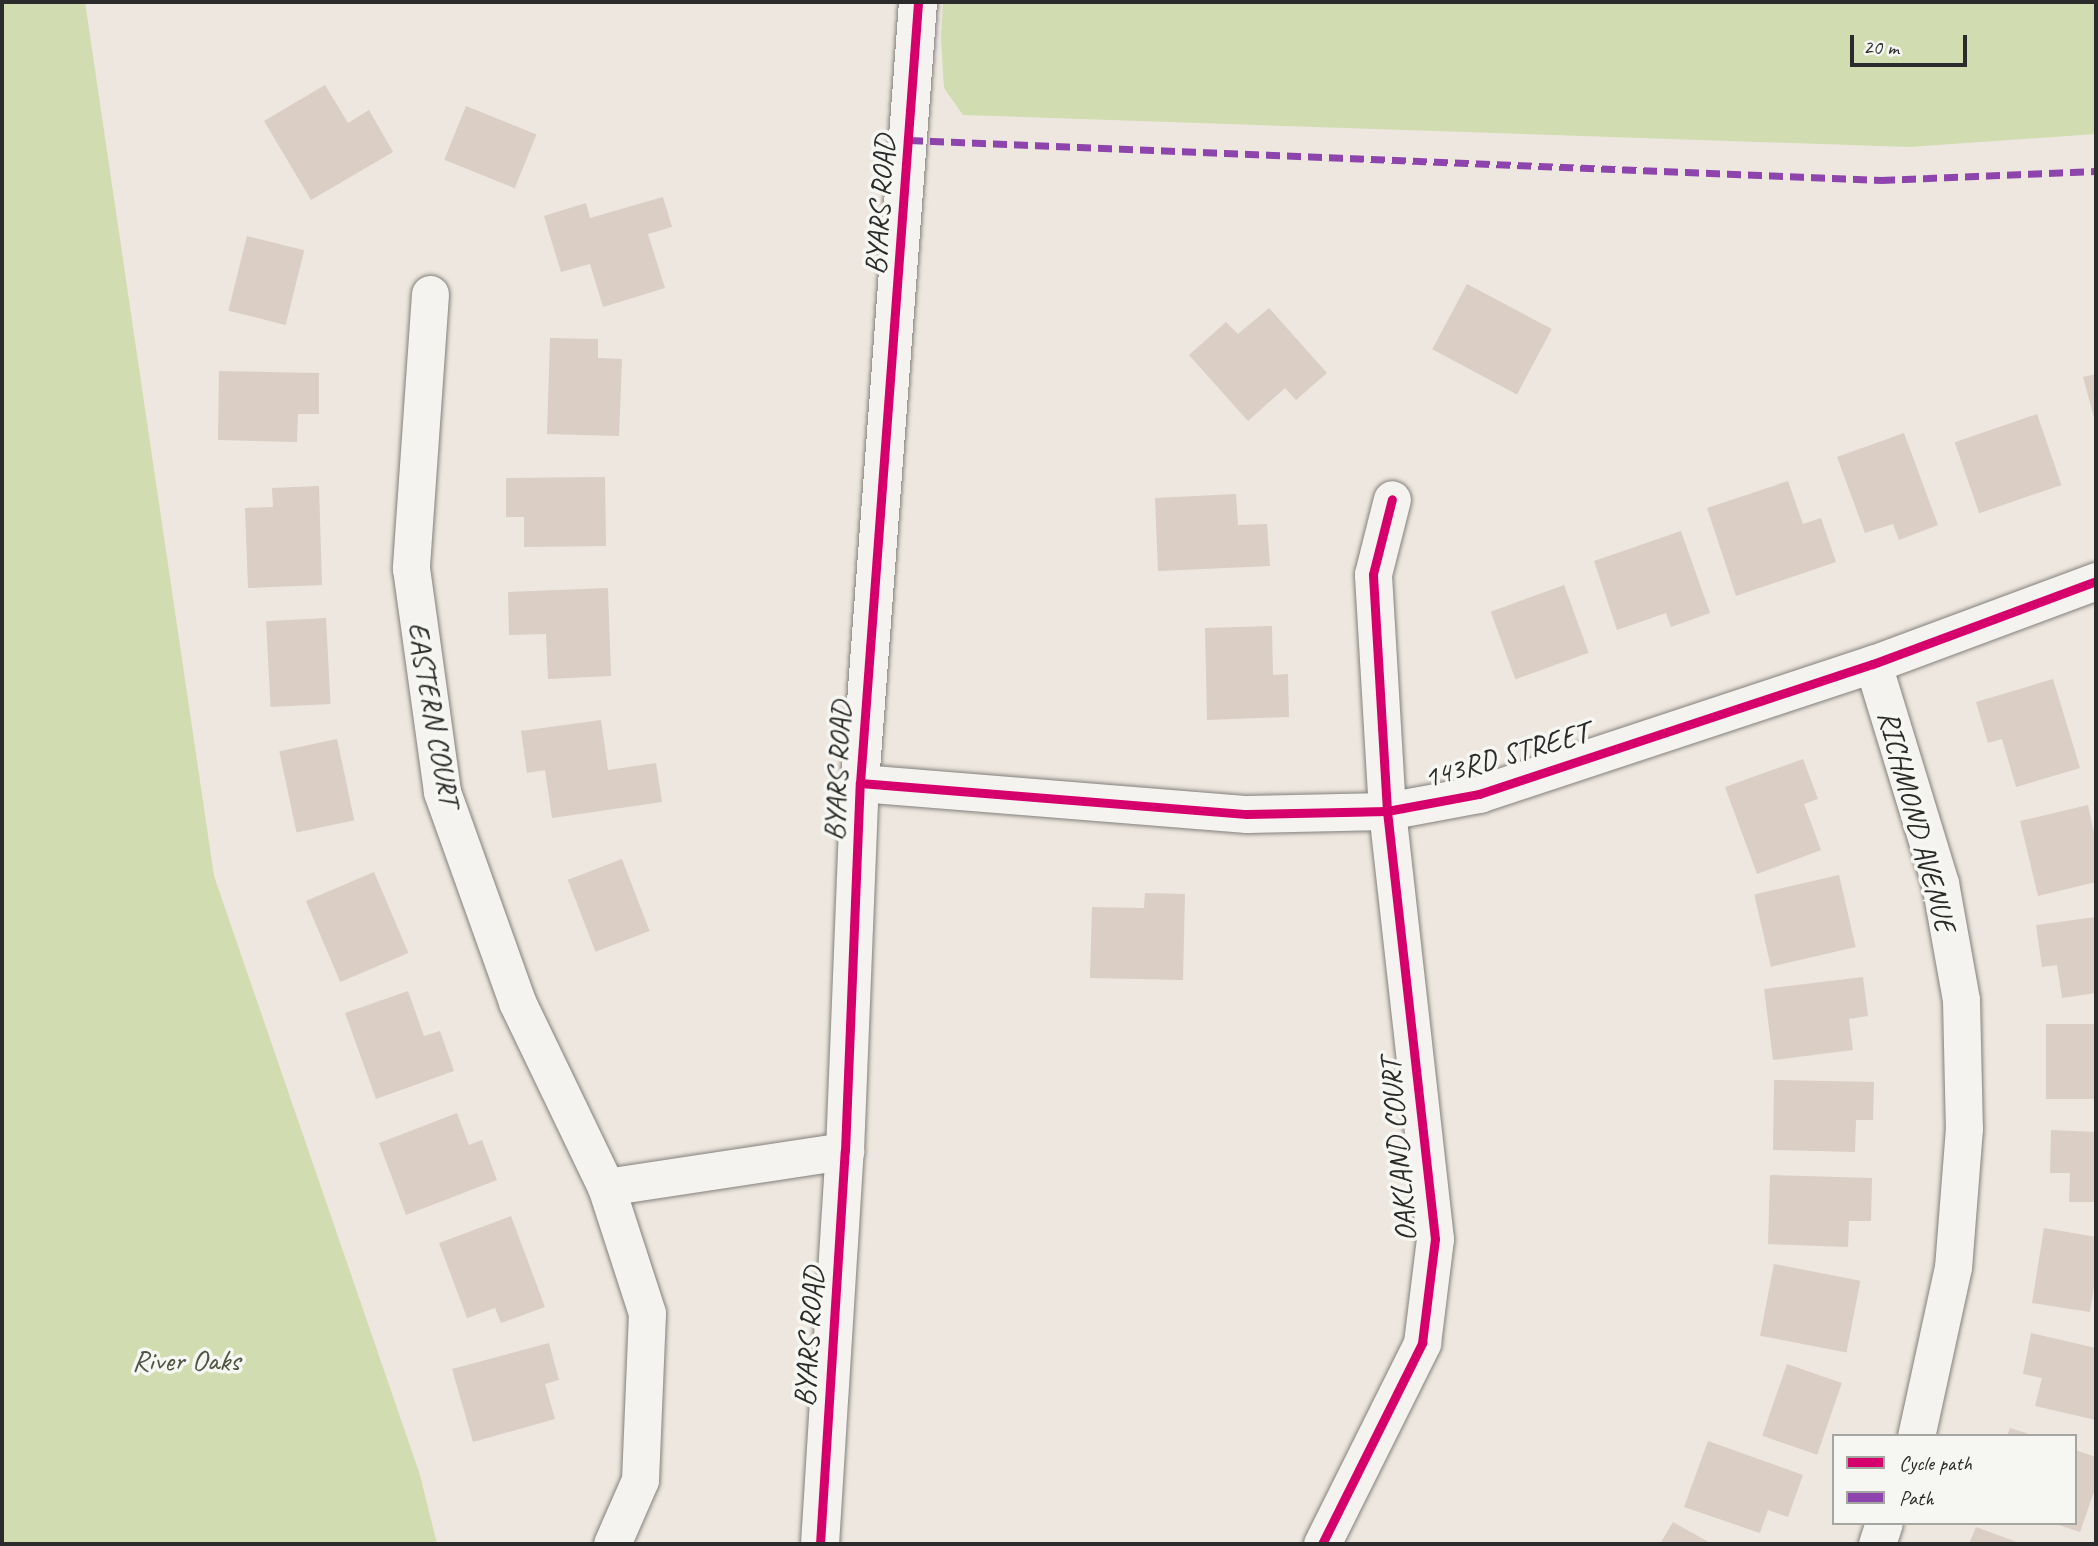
<!DOCTYPE html>
<style>
body{margin:0}
#map{position:relative;width:2098px;height:1546px;overflow:hidden;background:#eee7df;font-family:Caveat,sans-serif}
div>[style]{position:absolute}
.green>*{inset:0;background:#d1dcb1}
.building>*{inset:0;background:#dacec5;transform-origin:0 0}
.roads{filter:drop-shadow(0 0 2px #83807c) drop-shadow(0 0 2px #83807c)}
.street>*{height:37px;margin:-18.5px;padding:0 18.5px;transform-origin:18.5px;border-radius:18.5px;background:#f4f3f0}
.secondary>*{height:38px;margin:-19px;padding:0 19px;transform-origin:19px;border-radius:19px;background:#f4f3f0}
.quiet>*{height:7px;margin-top:-3.5px;transform-origin:0;background:repeating-linear-gradient(90deg,#8e44ad 0 14px,transparent 0 21px)}
.cycleway>*{height:9px;margin:-4.5px;padding:0 4.5px;transform-origin:4.5px;border-radius:4.5px;background:#d6006c}
span{translate:-50% -50%;white-space:nowrap;text-align:center;line-height:1.15;-webkit-text-stroke:7px #f6f6f2;paint-order:stroke}
.street-label{font-size:30px;color:#2b2b2b}
.park-label{font-size:30px;color:#4e5543}
.frame{position:absolute;inset:0;border:4px solid #2b2b2b;pointer-events:none}
.legend{position:absolute;left:1832px;top:1434px;width:245px;height:91px;box-sizing:border-box;background:#f6f6f2;border:2px solid #a5a5a2;margin:0;padding:9px 12px;list-style:none;font-size:21px;color:#2b2b2b}
.legend li{display:flex;align-items:center;gap:14px;height:35px}
.legend b{width:35px;border:2px solid #a5a5a2}
.scale{position:absolute;left:1850px;top:35px;width:117px;height:32px;box-sizing:border-box;border:4px solid #2b2b2b;border-top:0;padding-left:9px;font-size:21px;line-height:24px;white-space:nowrap;color:#2b2b2b;-webkit-text-stroke:5px #f6f6f2;paint-order:stroke}
</style>
<div id="map">
<div class="green">
<i style="clip-path:polygon(2px 2px,85px 2px,214px 876px,420px 1475px,437px 1544px,2px 1544px)"></i>
<i style="clip-path:polygon(943px 2px,2096px 2px,2096px 134px,1909px 147px,963px 115px,944px 88px,941px 39px)"></i>
</div>
<div class="building">
<i style="clip-path:polygon(325px 85px,348px 123px,369px 110px,393px 152px,311px 200px,264px 121px)"></i>
<i style="left:466px;top:106px;width:76px;height:58px;rotate:22deg"></i>
<i style="clip-path:polygon(663px 197px,672px 227px,648px 234px,665px 288px,603px 307px,590px 264px,561px 272px,544px 216px,586px 203px,590px 218px)"></i>
<i style="left:247px;top:236px;width:59px;height:77px;rotate:14deg"></i>
<i style="left:1467px;top:284px;width:96px;height:74px;rotate:28deg"></i>
<i style="clip-path:polygon(1269px 308px,1327px 373px,1296px 400px,1285px 388px,1248px 421px,1189px 355px,1226px 322px,1238px 334px)"></i>
<i style="clip-path:polygon(550px 338px,598px 339px,598px 358px,622px 359px,619px 436px,547px 434px)"></i>
<i style="clip-path:polygon(219px 371px,319px 373px,319px 414px,298px 414px,297px 442px,218px 440px)"></i>
<i style="clip-path:polygon(2096px 374px,2096px 421px,2095px 421px,2083px 377px)"></i>
<i style="left:2037px;top:414px;width:75px;height:87px;rotate:71deg"></i>
<i style="clip-path:polygon(1904px 433px,1938px 525px,1899px 540px,1893px 524px,1865px 533px,1837px 457px)"></i>
<i style="clip-path:polygon(605px 477px,606px 546px,524px 547px,524px 517px,506px 517px,506px 478px)"></i>
<i style="clip-path:polygon(1788px 481px,1803px 524px,1821px 518px,1836px 562px,1736px 596px,1707px 508px)"></i>
<i style="clip-path:polygon(319px 486px,322px 585px,248px 588px,245px 508px,273px 507px,272px 488px)"></i>
<i style="clip-path:polygon(1236px 494px,1238px 525px,1267px 524px,1270px 566px,1158px 571px,1155px 498px)"></i>
<i style="clip-path:polygon(1681px 531px,1710px 613px,1671px 627px,1666px 613px,1617px 630px,1594px 561px)"></i>
<i style="left:1564px;top:585px;width:72px;height:78px;rotate:70deg"></i>
<i style="clip-path:polygon(608px 588px,611px 676px,548px 679px,546px 634px,509px 635px,508px 592px)"></i>
<i style="left:326px;top:618px;width:86px;height:60px;rotate:87deg"></i>
<i style="clip-path:polygon(1272px 626px,1273px 675px,1288px 674px,1289px 717px,1207px 720px,1205px 628px)"></i>
<i style="clip-path:polygon(2053px 679px,2080px 768px,2016px 787px,2002px 739px,1988px 743px,1976px 702px)"></i>
<i style="clip-path:polygon(601px 720px,608px 770px,656px 763px,662px 802px,552px 818px,545px 770px,527px 773px,521px 731px)"></i>
<i style="left:337px;top:739px;width:83px;height:59px;rotate:78deg"></i>
<i style="clip-path:polygon(1803px 759px,1818px 799px,1804px 804px,1821px 850px,1757px 874px,1725px 787px)"></i>
<i style="clip-path:polygon(2088px 805px,2096px 842px,2096px 882px,2038px 896px,2020px 821px)"></i>
<i style="left:622px;top:859px;width:77px;height:58px;rotate:69deg"></i>
<i style="left:374px;top:872px;width:88px;height:74px;rotate:67deg"></i>
<i style="left:1839px;top:875px;width:74px;height:87px;rotate:77deg"></i>
<i style="clip-path:polygon(1145px 893px,1185px 894px,1183px 980px,1090px 978px,1092px 907px,1144px 908px)"></i>
<i style="clip-path:polygon(2096px 917px,2096px 993px,2062px 998px,2057px 965px,2042px 967px,2036px 925px)"></i>
<i style="clip-path:polygon(1863px 977px,1868px 1016px,1849px 1019px,1853px 1050px,1773px 1060px,1764px 989px)"></i>
<i style="clip-path:polygon(408px 991px,424px 1036px,440px 1031px,454px 1071px,376px 1099px,345px 1013px)"></i>
<i style="left:2096px;top:1024px;width:75px;height:50px;rotate:90deg"></i>
<i style="clip-path:polygon(1774px 1080px,1874px 1082px,1873px 1120px,1856px 1120px,1855px 1152px,1773px 1150px)"></i>
<i style="clip-path:polygon(457px 1113px,469px 1145px,482px 1140px,497px 1180px,406px 1215px,379px 1143px)"></i>
<i style="clip-path:polygon(2051px 1130px,2096px 1132px,2096px 1202px,2069px 1202px,2070px 1173px,2050px 1173px)"></i>
<i style="clip-path:polygon(1770px 1175px,1872px 1178px,1871px 1221px,1849px 1221px,1848px 1247px,1768px 1244px)"></i>
<i style="clip-path:polygon(511px 1216px,545px 1307px,501px 1323px,495px 1308px,467px 1318px,439px 1243px)"></i>
<i style="clip-path:polygon(2044px 1228px,2096px 1237px,2096px 1274px,2090px 1312px,2032px 1303px)"></i>
<i style="left:1774px;top:1264px;width:88px;height:73px;rotate:11deg"></i>
<i style="clip-path:polygon(2031px 1333px,2096px 1348px,2096px 1420px,2035px 1406px,2042px 1378px,2023px 1374px)"></i>
<i style="clip-path:polygon(549px 1343px,559px 1380px,545px 1384px,555px 1419px,473px 1442px,452px 1369px)"></i>
<i style="left:1787px;top:1364px;width:58px;height:76px;rotate:19deg"></i>
<i style="clip-path:polygon(2010px 1428px,2032px 1435px,2032px 1436px,2007px 1436px)"></i>
<i style="clip-path:polygon(1708px 1441px,1803px 1475px,1788px 1517px,1768px 1510px,1760px 1533px,1684px 1507px)"></i>
<i style="clip-path:polygon(2075px 1450px,2096px 1457px,2096px 1486px,2080px 1532px,2056px 1524px,2075px 1523px)"></i>
<i style="clip-path:polygon(1673px 1522px,1712px 1544px,1660px 1544px)"></i>
<i style="clip-path:polygon(1976px 1527px,2022px 1544px,1969px 1544px)"></i>
</div>
<div class="roads">
<div class="street">
<i style="left:430px;top:294px;width:275px;rotate:94deg"></i>
<i style="left:411px;top:568px;width:226px;rotate:82.1deg"></i>
<i style="left:442px;top:792px;width:223px;rotate:70.3deg"></i>
<i style="left:517px;top:1002px;width:205px;rotate:64.3deg"></i>
<i style="left:1873px;top:664px;width:229px;rotate:73deg"></i>
<i style="left:1940px;top:883px;width:119px;rotate:79.8deg"></i>
<i style="left:1961px;top:1000px;width:128px;rotate:88.7deg"></i>
<i style="left:1964px;top:1128px;width:139px;rotate:94.5deg"></i>
<i style="left:1953px;top:1267px;width:173px;rotate:102.3deg"></i>
<i style="left:860px;top:783px;width:388px;rotate:4.6deg"></i>
<i style="left:1247px;top:814px;width:140px;rotate:-1.2deg"></i>
<i style="left:1387px;top:811px;width:94px;rotate:-10.5deg"></i>
<i style="left:1479px;top:794px;width:415px;rotate:-18.3deg"></i>
<i style="left:1873px;top:664px;width:238px;rotate:-20.4deg"></i>
<i style="left:612px;top:1544px;width:70px;rotate:-66.4deg"></i>
<i style="left:640px;top:1480px;width:167px;rotate:-87.6deg"></i>
<i style="left:647px;top:1313px;width:133px;rotate:-108deg"></i>
<i style="left:606px;top:1187px;width:242px;rotate:-8.6deg"></i>
<i style="left:1322px;top:1544px;width:225px;rotate:-63.5deg"></i>
<i style="left:1422px;top:1343px;width:105px;rotate:-82.9deg"></i>
<i style="left:1435px;top:1239px;width:431px;rotate:-96.4deg"></i>
<i style="left:1387px;top:811px;width:237px;rotate:-93.4deg"></i>
<i style="left:1373px;top:574px;width:77px;rotate:-75.8deg"></i>
<i style="left:1877px;top:1544px;width:22px;rotate:-72deg"></i>
</div>
<div class="secondary">
<i style="left:820px;top:1544px;width:394px;rotate:-86.4deg"></i>
<i style="left:845px;top:1151px;width:368px;rotate:-87.7deg"></i>
<i style="left:860px;top:783px;width:783px;rotate:-85.75deg"></i>
</div>
</div>
<div class="quiet">
<i style="left:909px;top:140px;width:973px;rotate:2.36deg"></i>
<i style="left:1881px;top:180px;width:215px;rotate:-2.4deg"></i>
</div>
<div class="cycleway">
<i style="left:860px;top:783px;width:388px;rotate:4.6deg"></i>
<i style="left:1247px;top:814px;width:140px;rotate:-1.2deg"></i>
<i style="left:1387px;top:811px;width:94px;rotate:-10.5deg"></i>
<i style="left:1479px;top:794px;width:415px;rotate:-18.3deg"></i>
<i style="left:1873px;top:664px;width:238px;rotate:-20.4deg"></i>
<i style="left:820px;top:1544px;width:394px;rotate:-86.4deg"></i>
<i style="left:845px;top:1151px;width:368px;rotate:-87.7deg"></i>
<i style="left:860px;top:783px;width:783px;rotate:-85.75deg"></i>
<i style="left:1322px;top:1544px;width:225px;rotate:-63.5deg"></i>
<i style="left:1422px;top:1343px;width:105px;rotate:-82.9deg"></i>
<i style="left:1435px;top:1239px;width:431px;rotate:-96.4deg"></i>
<i style="left:1387px;top:811px;width:237px;rotate:-93.4deg"></i>
<i style="left:1373px;top:574px;width:77px;rotate:-75.8deg"></i>
</div>
<div class="street-label">
<span style="left:880px;top:205px;rotate:-86deg">BYARS ROAD</span>
<span style="left:434px;top:714px;rotate:80deg">EASTERN COURT</span>
<span style="left:1506px;top:755px;rotate:-16deg">143RD STREET</span>
<span style="left:837px;top:771px;rotate:-87deg">BYARS ROAD</span>
<span style="left:1917px;top:821px;rotate:75deg">RICHMOND AVENUE</span>
<span style="left:1398px;top:1150px;rotate:-95deg">OAKLAND COURT</span>
<span style="left:809px;top:1337px;rotate:-86deg">BYARS ROAD</span>
</div>
<div class="park-label">
<span style="left:186px;top:1360px">River Oaks</span>
</div>
<div class="frame"></div>
<ul class="legend">
<li><b style="height:9px;background:#d6006c"></b>Cycle path</li>
<li><b style="height:9px;background:#8e44ad"></b>Path</li>
</ul>
<div class="scale">20 m</div>
</div>
